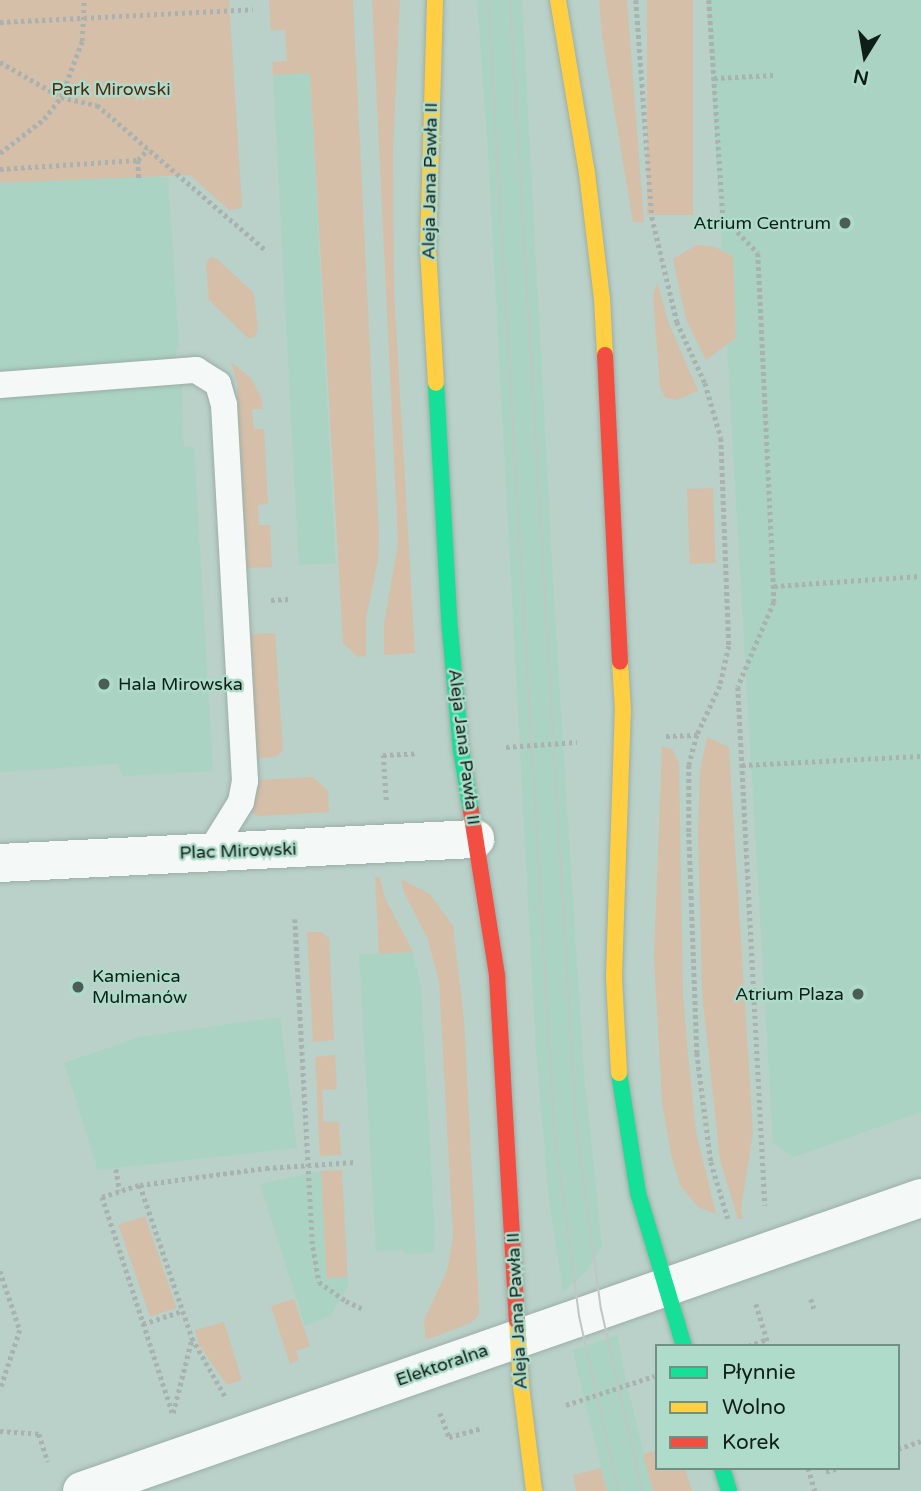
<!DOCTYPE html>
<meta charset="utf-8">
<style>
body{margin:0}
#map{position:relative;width:921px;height:1491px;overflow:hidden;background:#b9d1c8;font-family:"Varela Round",sans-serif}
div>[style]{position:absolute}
.built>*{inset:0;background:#abd3c4;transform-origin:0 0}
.green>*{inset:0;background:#d5bfa9;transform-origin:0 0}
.path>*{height:4.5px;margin-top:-2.25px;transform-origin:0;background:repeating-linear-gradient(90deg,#a9b2af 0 3.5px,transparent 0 7px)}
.roads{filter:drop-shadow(0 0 2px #9baea7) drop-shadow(0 0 2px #9baea7)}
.lane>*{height:26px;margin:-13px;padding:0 13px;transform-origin:13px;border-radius:13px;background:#f4f8f7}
.street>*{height:38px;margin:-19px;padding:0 19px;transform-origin:19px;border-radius:19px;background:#f4f8f7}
.fast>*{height:16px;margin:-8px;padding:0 8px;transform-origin:8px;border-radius:8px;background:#16e098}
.slow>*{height:16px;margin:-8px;padding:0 8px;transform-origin:8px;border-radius:8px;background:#ffcf43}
.jam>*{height:16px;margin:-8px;padding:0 8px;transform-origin:8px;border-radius:8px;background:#f24e42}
.tram>*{height:2px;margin:-1px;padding:0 1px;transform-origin:1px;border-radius:1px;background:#bfc6c3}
.dots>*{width:19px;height:19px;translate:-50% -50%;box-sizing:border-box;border:4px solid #afdbca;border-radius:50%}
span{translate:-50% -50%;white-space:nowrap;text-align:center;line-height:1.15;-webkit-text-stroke:5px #afdbca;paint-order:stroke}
.park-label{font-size:18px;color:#52280f}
.street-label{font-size:18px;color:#0e1f19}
.poi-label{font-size:18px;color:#0e1f19}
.right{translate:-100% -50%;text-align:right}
.left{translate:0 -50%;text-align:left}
.legend{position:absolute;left:655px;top:1344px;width:245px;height:126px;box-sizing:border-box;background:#afdbca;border:2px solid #6f9083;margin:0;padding:9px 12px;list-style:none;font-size:21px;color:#0e1f19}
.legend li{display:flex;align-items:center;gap:14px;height:35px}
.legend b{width:35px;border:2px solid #6f9083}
.north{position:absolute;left:830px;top:21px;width:70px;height:70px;-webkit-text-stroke:5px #afdbca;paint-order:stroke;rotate:191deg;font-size:19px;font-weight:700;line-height:28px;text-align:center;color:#0e1f19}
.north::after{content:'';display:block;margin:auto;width:24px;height:32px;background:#0e1f19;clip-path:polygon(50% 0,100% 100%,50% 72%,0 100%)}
</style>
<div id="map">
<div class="built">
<i style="clip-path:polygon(477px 0,522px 0,555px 617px,584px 1073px,602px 1245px,587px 1271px,563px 1292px,549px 1201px,536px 1049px,488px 149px)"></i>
<i style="clip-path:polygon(707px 0,921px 0,921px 1112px,794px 1157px,773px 1143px,727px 345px,736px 338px,733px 256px,722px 251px)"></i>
<i style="left:310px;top:73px;width:491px;height:37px;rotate:87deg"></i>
<i style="clip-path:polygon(104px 177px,168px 177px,179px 347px,176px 348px,177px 386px,182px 386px,184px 447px,194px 448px,213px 771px,122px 776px,118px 764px,0 772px,0 183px)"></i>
<i style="clip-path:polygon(413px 952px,421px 987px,435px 1236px,433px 1253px,405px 1254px,404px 1250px,376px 1251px,359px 954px)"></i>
<i style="clip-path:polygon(280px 1017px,297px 1148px,98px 1170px,64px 1063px,140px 1037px)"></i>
<i style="clip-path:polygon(321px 1171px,327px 1277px,348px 1277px,348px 1286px,331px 1315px,305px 1326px,260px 1184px)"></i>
<i style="clip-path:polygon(617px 1335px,627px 1385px,653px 1491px,607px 1491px,578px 1373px,573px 1350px)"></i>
</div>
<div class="green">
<i style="clip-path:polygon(0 0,229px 0,242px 208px,229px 210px,190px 175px,0 183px)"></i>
<i style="clip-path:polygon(269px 0,353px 0,379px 536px,378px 560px,366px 618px,366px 656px,358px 657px,343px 643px,310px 73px,273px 75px,272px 62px,287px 61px,285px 30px,271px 30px)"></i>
<i style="clip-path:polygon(372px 0,400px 0,393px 152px,394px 290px,415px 653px,384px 655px,384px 624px,398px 543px)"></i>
<i style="clip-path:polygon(599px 0,627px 0,644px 222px,633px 222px,602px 36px)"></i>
<i style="left:647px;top:0;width:46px;height:215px"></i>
<i style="clip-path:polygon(696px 245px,715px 247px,733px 256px,736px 338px,706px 360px,686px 319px,673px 259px)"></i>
<i style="clip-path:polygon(210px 257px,217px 259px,254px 293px,258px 330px,254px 337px,248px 338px,209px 300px,206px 264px)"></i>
<i style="clip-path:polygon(657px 282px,669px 324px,698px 391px,677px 400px,666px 398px,660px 388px,653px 296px)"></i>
<i style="clip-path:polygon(231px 362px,252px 379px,262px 400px,263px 409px,252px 409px,254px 429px,264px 429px,268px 504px,258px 505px,259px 525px,270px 525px,272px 567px,247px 568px,237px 382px)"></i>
<i style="left:713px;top:488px;width:75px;height:26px;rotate:88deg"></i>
<i style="clip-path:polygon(275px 633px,283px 750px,276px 757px,257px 758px,249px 635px)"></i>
<i style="clip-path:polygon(707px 737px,729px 747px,753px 1133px,741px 1209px,743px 1219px,738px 1219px,720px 1160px,702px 993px,698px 835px,700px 772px)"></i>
<i style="clip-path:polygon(662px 746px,672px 749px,679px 763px,683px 994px,688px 1054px,696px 1132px,716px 1214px,698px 1207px,680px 1185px,671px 1154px,662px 1102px,654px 957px)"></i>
<i style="clip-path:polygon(313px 777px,328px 791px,329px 812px,258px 816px,252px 813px,259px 780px)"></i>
<i style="clip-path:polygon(375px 877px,379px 877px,386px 900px,413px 952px,379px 954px)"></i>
<i style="clip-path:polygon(401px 879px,430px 894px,453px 926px,464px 1020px,479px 1306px,479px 1314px,471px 1323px,426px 1340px,424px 1320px,447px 1271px,453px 1237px,439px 981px,427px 937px,405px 895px)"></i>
<i style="clip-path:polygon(307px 932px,321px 932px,329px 938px,334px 1040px,313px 1042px)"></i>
<i style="clip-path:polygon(335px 1055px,337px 1089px,322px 1090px,324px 1122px,339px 1122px,341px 1155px,320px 1156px,315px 1057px)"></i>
<i style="left:342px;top:1170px;width:107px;height:21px;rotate:87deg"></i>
<i style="left:145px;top:1216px;width:97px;height:28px;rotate:71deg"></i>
<i style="clip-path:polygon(294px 1299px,310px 1346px,296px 1351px,299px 1360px,290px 1364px,271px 1306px)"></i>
<i style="clip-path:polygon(224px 1322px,242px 1380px,227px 1385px,199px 1345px,195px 1330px)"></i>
<i style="clip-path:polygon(657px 1450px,657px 1468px,685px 1468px,692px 1491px,653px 1491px,643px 1454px)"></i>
<i style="clip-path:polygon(601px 1468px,607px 1491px,576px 1491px,573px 1475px)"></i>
</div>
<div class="path">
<i style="left:636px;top:0;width:218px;rotate:85.8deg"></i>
<i style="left:652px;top:217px;width:108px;rotate:76.6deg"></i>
<i style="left:677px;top:322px;width:67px;rotate:65.3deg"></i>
<i style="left:705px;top:383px;width:57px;rotate:73.8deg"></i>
<i style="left:721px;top:438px;width:208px;rotate:87.8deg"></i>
<i style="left:729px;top:646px;width:41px;rotate:102.7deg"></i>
<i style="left:720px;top:686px;width:54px;rotate:115.1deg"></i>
<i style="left:697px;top:735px;width:31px;rotate:105deg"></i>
<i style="left:689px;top:765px;width:68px;rotate:90deg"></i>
<i style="left:689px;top:833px;width:220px;rotate:87.9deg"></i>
<i style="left:697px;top:1053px;width:110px;rotate:82.7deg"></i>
<i style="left:711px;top:1162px;width:59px;rotate:73.4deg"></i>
<i style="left:709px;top:0;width:217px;rotate:86.3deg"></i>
<i style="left:723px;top:217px;width:50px;rotate:45.8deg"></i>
<i style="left:758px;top:253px;width:318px;rotate:87.3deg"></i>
<i style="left:773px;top:571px;width:31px;rotate:88deg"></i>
<i style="left:774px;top:602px;width:92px;rotate:113deg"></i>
<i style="left:738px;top:687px;width:519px;rotate:87.02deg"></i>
<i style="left:0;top:22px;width:253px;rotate:-2.9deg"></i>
<i style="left:0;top:62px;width:70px;rotate:29.8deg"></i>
<i style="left:61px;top:97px;width:37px;rotate:13deg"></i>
<i style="left:97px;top:105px;width:224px;rotate:40.7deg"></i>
<i style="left:714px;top:78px;width:59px;rotate:-2.9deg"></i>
<i style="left:0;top:153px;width:56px;rotate:-37.7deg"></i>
<i style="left:44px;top:119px;width:28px;rotate:-52deg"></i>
<i style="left:61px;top:97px;width:60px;rotate:-69.4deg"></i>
<i style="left:82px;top:41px;width:41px;rotate:-87.2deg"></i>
<i style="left:138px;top:160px;width:18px;rotate:87deg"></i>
<i style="left:0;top:169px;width:138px;rotate:-3.7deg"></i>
<i style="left:138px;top:160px;width:15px;rotate:-48deg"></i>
<i style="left:774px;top:586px;width:147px;rotate:-3.9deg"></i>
<i style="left:271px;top:600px;width:17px;rotate:-3deg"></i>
<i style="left:666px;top:736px;width:31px;rotate:-2deg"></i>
<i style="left:506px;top:747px;width:71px;rotate:-4deg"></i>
<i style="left:742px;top:765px;width:179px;rotate:-2.9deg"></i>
<i style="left:386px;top:800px;width:45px;rotate:-93.8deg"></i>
<i style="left:383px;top:755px;width:34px;rotate:-3deg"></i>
<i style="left:295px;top:919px;width:328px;rotate:86.9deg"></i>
<i style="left:313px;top:1247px;width:36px;rotate:80deg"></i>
<i style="left:319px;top:1282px;width:33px;rotate:35deg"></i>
<i style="left:346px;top:1301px;width:19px;rotate:25deg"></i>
<i style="left:116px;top:1169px;width:22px;rotate:80deg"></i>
<i style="left:140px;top:1185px;width:162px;rotate:71.2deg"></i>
<i style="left:192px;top:1338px;width:67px;rotate:60.4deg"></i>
<i style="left:0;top:1271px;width:62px;rotate:71.3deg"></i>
<i style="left:20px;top:1330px;width:63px;rotate:108.4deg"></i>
<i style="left:811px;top:1299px;width:10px;rotate:73deg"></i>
<i style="left:756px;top:1304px;width:44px;rotate:72.8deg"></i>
<i style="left:143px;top:1324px;width:41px;rotate:-18.4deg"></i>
<i style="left:748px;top:1346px;width:20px;rotate:-20deg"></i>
<i style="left:566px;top:1405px;width:93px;rotate:-18.2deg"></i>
<i style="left:172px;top:1413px;width:227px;rotate:-108deg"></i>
<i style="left:102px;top:1197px;width:40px;rotate:-18deg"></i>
<i style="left:140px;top:1185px;width:127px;rotate:-7.7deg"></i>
<i style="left:266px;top:1168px;width:89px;rotate:-3.9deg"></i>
<i style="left:173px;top:1413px;width:77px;rotate:-75.8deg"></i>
<i style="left:440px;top:1413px;width:26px;rotate:69deg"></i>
<i style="left:449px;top:1437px;width:35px;rotate:-15deg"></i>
<i style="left:0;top:1431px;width:39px;rotate:4deg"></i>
<i style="left:39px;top:1434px;width:29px;rotate:72deg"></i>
<i style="left:898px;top:1449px;width:24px;rotate:-19deg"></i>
<i style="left:808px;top:1468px;width:24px;rotate:73deg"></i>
<i style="left:826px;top:1472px;width:13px;rotate:-18deg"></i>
</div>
<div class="roads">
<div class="lane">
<i style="left:0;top:385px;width:197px;rotate:-4.4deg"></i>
<i style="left:196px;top:370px;width:26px;rotate:32deg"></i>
<i style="left:218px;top:384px;width:22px;rotate:74deg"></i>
<i style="left:224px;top:405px;width:377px;rotate:86.8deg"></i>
<i style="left:245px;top:781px;width:21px;rotate:101deg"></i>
<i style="left:241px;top:802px;width:59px;rotate:121.8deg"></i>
</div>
<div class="street">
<i style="left:0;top:863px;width:476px;rotate:-2.9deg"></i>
<i style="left:82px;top:1491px;width:889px;rotate:-19.25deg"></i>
</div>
<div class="fast">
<i style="left:436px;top:383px;width:247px;rotate:86.8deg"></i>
<i style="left:450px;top:630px;width:121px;rotate:84.8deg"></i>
<i style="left:461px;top:750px;width:62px;rotate:80.7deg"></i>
<i style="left:619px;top:1073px;width:121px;rotate:81deg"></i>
<i style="left:638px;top:1193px;width:160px;rotate:73.3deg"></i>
<i style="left:722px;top:1468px;width:24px;rotate:73deg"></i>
</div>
<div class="slow">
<i style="left:435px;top:0;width:249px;rotate:91.6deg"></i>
<i style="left:428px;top:249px;width:134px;rotate:86.6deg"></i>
<i style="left:558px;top:0;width:175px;rotate:80.5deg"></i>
<i style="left:587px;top:173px;width:126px;rotate:83.2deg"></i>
<i style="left:602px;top:298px;width:57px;rotate:87deg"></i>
<i style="left:619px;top:1073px;width:97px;rotate:-93deg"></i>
<i style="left:614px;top:976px;width:265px;rotate:-88.1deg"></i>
<i style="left:623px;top:711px;width:49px;rotate:-93.5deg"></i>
<i style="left:517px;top:1320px;width:66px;rotate:86.5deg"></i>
<i style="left:521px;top:1386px;width:106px;rotate:82.9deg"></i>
</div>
<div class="jam">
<i style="left:605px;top:355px;width:307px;rotate:87.2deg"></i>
<i style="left:471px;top:811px;width:167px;rotate:81deg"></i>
<i style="left:497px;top:976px;width:345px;rotate:86.7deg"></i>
</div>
</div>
<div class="tram">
<i style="left:488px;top:0;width:1130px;rotate:86.65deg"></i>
<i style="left:554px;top:1128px;width:190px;rotate:82.4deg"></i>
<i style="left:579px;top:1316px;width:179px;rotate:77.4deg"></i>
<i style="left:510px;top:0;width:1127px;rotate:86.64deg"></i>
<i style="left:576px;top:1125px;width:186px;rotate:82.3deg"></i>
<i style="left:601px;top:1309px;width:187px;rotate:77.3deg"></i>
</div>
<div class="dots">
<i style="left:845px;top:223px;background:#4a5d56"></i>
<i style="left:104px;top:684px;background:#4a5d56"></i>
<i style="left:78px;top:987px;background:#4a5d56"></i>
<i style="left:858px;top:994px;background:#4a5d56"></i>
</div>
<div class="park-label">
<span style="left:111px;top:89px">Park Mirowski</span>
</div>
<div class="street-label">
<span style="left:430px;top:181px;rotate:-89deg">Aleja Jana Pawła II</span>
<span style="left:464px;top:747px;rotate:83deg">Aleja Jana Pawła II</span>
<span style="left:238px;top:851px;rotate:-2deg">Plac Mirowski</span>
<span style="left:517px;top:1311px;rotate:-93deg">Aleja Jana Pawła II</span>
<span style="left:442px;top:1365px;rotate:-19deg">Elektoralna</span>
</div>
<div class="poi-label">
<span class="right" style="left:831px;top:223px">Atrium Centrum</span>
<span class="left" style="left:118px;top:684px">Hala Mirowska</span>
<span class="left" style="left:92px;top:987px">Kamienica<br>Mulmanów</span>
<span class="right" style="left:844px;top:994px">Atrium Plaza</span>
</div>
<ul class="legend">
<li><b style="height:9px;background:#16e098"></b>Płynnie</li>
<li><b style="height:9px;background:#ffcf43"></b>Wolno</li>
<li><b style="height:9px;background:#f24e42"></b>Korek</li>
</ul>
<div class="north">N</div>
</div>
